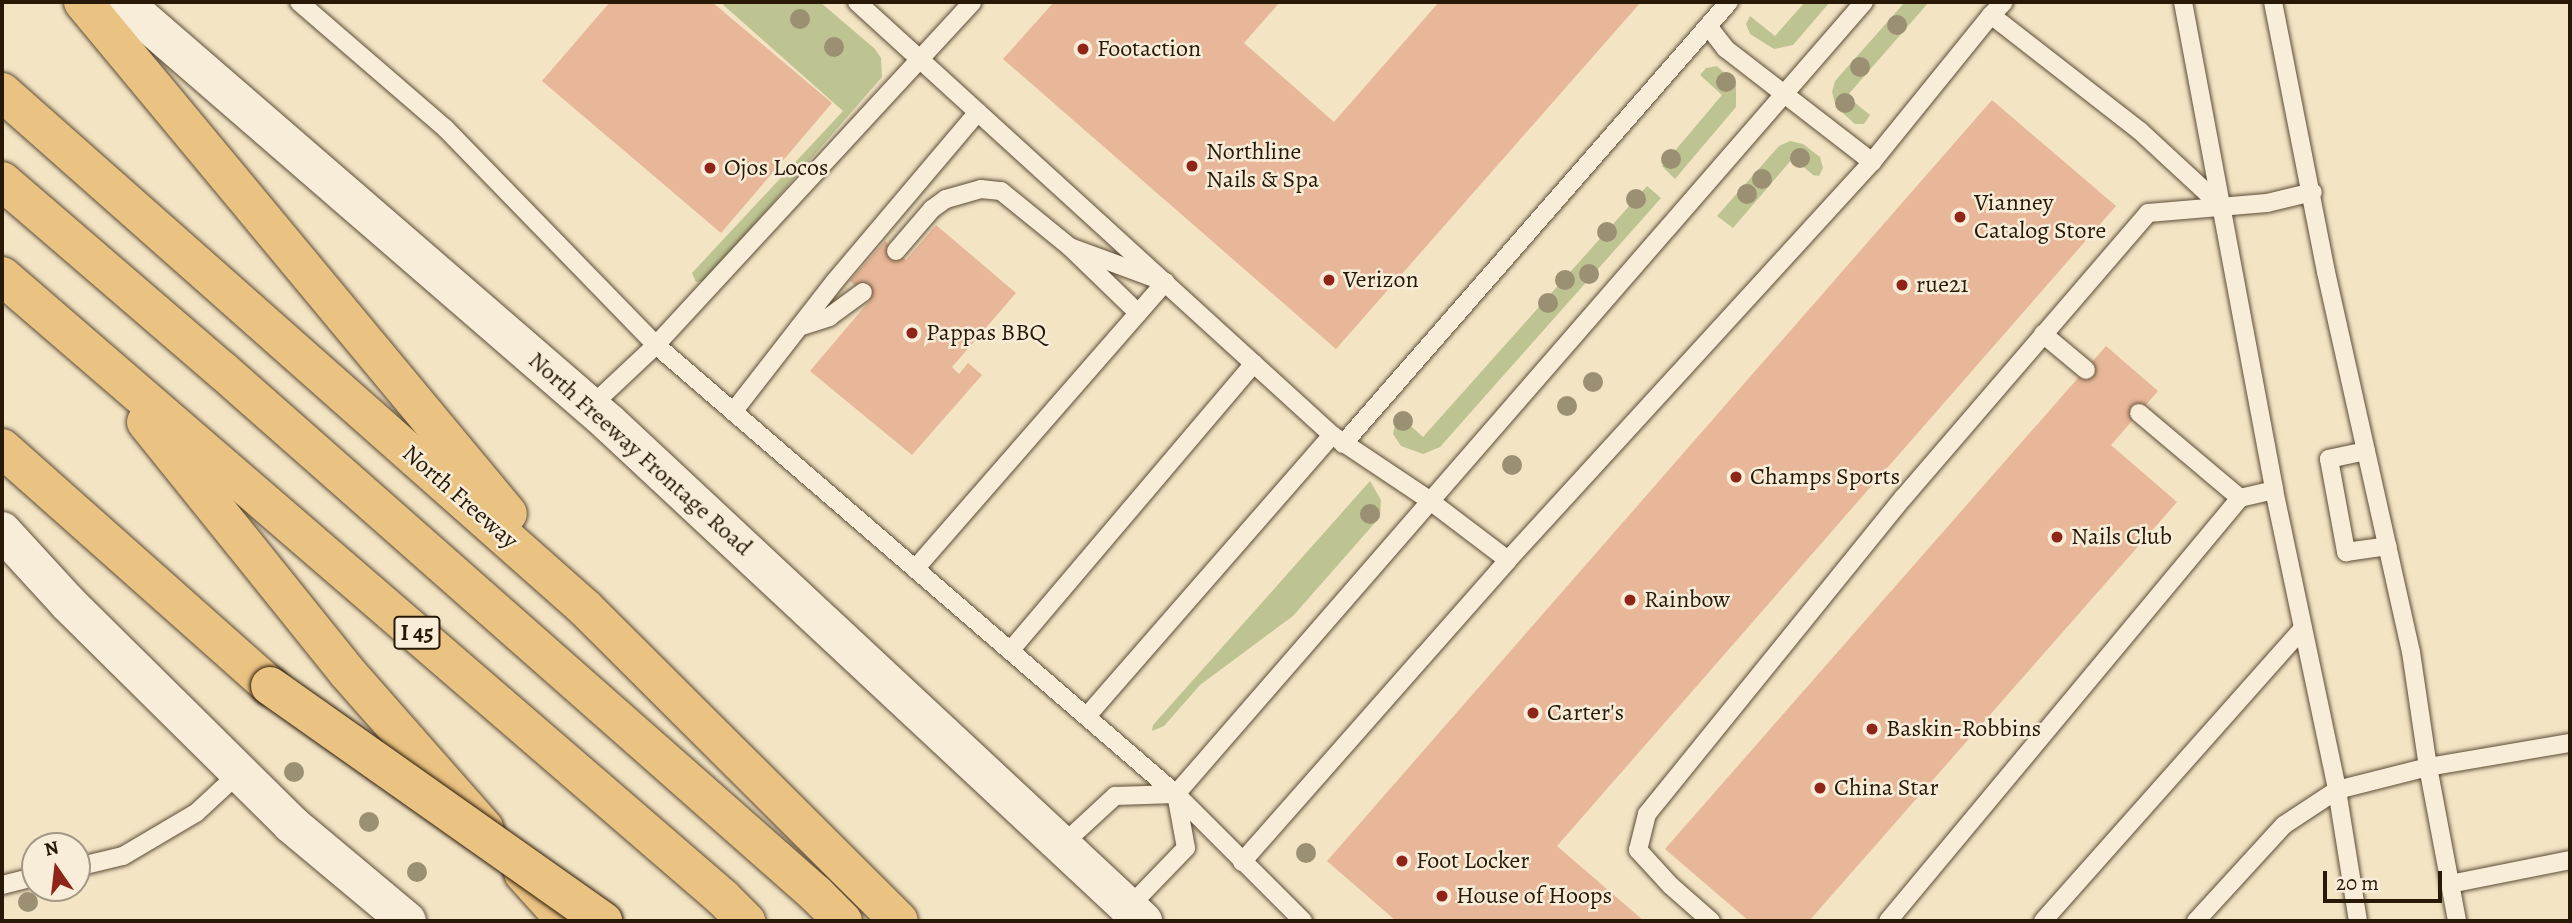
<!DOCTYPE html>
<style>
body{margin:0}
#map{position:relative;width:2572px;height:923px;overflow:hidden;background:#f3e4c4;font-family:Alegreya,serif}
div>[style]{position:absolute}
.green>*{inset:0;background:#bdc492}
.building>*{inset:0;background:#e8b698}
.roads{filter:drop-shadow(0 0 2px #5b4c36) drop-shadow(0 0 2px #5b4c36)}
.lane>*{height:18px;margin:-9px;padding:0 9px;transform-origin:9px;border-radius:9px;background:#f7edd9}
.secondary>*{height:38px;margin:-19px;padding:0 19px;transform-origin:19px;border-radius:19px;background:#f7edd9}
.highway>*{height:38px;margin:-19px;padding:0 19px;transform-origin:19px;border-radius:19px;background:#eac282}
.bridges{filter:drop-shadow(0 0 2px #281906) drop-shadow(0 0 2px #281906)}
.highway-bridge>*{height:38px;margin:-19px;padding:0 19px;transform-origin:19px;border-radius:19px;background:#eac282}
.trees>*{width:20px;height:20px;margin:-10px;border-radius:50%;background:#9c9073}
.dots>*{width:19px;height:19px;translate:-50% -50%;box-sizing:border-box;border:4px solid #f7edd9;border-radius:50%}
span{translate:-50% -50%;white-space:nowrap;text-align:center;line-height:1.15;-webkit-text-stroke:5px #f7edd9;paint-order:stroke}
.shield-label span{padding:2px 5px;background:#f7edd9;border:2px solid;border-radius:5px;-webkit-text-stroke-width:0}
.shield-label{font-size:23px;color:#281906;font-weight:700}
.poi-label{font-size:24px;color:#281906}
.left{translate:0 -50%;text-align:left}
.street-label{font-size:24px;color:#281906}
.frame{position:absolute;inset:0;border:4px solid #281906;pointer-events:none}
.north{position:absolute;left:21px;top:832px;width:70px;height:70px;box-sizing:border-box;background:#f7edd9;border:2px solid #a49885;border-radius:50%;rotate:346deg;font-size:19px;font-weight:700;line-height:28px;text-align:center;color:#281906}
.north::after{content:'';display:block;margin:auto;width:24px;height:32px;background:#8f2418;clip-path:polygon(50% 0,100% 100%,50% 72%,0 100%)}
.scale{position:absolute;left:2323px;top:871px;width:119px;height:32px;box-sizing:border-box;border:4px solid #281906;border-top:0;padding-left:9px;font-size:21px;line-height:24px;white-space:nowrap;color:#281906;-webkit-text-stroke:5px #f7edd9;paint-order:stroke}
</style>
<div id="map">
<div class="green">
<i style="clip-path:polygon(720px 2px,820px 2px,875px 49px,881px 58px,882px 77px,705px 281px,696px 282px,692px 273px,843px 111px)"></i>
<i style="clip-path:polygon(1805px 2px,1830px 2px,1793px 45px,1774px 49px,1750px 34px,1746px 24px,1750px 16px,1775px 36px)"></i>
<i style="clip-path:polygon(1905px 2px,1929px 2px,1847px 96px,1870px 115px,1864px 124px,1855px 124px,1836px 107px,1832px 92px,1835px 81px)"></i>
<i style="clip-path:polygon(1717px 66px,1736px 84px,1736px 107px,1675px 179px,1662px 166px,1722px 95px,1700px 75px,1706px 68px)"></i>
<i style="clip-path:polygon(1790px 141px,1803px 144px,1820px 157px,1823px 168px,1819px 176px,1813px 175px,1793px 158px,1733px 228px,1717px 216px,1779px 146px)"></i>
<i style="clip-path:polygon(1647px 186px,1661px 198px,1440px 447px,1423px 454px,1401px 446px,1393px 434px,1396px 420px,1401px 417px,1423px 437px)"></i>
<i style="clip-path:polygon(1370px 481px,1381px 500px,1380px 517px,1293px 616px,1200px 685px,1164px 726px,1152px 731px,1153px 725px)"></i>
</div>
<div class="building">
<i style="clip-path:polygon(610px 2px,712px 2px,832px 103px,721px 233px,542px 81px)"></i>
<i style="clip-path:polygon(1054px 2px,1280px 2px,1244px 43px,1334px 122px,1439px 2px,1641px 2px,1336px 349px,1003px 59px)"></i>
<i style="clip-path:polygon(1992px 100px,2116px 206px,1557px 846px,1644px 921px,1396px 921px,1327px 861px)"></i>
<i style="clip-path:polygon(936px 225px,1016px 293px,952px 367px,959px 374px,968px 363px,982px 375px,912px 455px,810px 371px,871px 299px,850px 281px,885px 241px,906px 260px)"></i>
<i style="clip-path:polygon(2106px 346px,2158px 391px,2111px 445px,2177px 502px,1809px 921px,1749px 921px,1665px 849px)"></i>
</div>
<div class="roads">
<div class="lane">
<i style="left:299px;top:2px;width:193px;rotate:40.8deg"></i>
<i style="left:445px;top:128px;width:303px;rotate:45.8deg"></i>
<i style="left:656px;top:345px;width:687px;rotate:40.81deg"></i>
<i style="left:1176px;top:794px;width:180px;rotate:45deg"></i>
<i style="left:857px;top:2px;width:643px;rotate:42.35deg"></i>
<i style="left:1332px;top:435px;width:117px;rotate:33.8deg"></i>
<i style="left:1429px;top:500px;width:99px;rotate:37.2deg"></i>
<i style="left:2183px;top:2px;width:496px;rotate:79.4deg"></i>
<i style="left:2274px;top:490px;width:307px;rotate:78.1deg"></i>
<i style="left:2337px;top:790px;width:133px;rotate:80.9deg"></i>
<i style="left:2273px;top:2px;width:275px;rotate:78.9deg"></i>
<i style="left:2326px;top:272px;width:389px;rotate:77.4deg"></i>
<i style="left:2411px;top:652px;width:116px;rotate:81.6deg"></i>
<i style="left:2428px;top:767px;width:157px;rotate:79.3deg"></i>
<i style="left:1991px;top:15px;width:18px;rotate:-45deg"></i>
<i style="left:1708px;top:26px;width:29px;rotate:52deg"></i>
<i style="left:1726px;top:49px;width:185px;rotate:37.7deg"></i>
<i style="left:896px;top:251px;width:55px;rotate:-49.4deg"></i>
<i style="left:932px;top:209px;width:17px;rotate:-36deg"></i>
<i style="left:946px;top:199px;width:36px;rotate:-16deg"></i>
<i style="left:981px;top:189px;width:20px;rotate:6deg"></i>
<i style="left:1001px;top:191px;width:89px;rotate:39.1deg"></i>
<i style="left:1070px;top:247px;width:95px;rotate:44.1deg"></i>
<i style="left:799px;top:327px;width:32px;rotate:-18deg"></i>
<i style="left:829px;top:317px;width:42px;rotate:-36.3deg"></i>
<i style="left:2043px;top:334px;width:56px;rotate:39.9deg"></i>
<i style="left:590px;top:407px;width:91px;rotate:-43.2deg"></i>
<i style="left:656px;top:345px;width:466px;rotate:-47.3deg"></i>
<i style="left:733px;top:412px;width:166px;rotate:-52.1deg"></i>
<i style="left:835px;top:281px;width:221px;rotate:-49.8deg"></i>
<i style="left:2139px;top:413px;width:132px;rotate:40.1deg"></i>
<i style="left:1343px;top:444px;width:587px;rotate:-48.87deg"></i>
<i style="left:2366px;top:451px;width:38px;rotate:168deg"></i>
<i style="left:2329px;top:459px;width:95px;rotate:79.6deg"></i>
<i style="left:2346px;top:552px;width:42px;rotate:-8.1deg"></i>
<i style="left:915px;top:569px;width:381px;rotate:-48.9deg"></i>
<i style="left:1165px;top:282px;width:101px;rotate:-159.8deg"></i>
<i style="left:1010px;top:651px;width:377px;rotate:-49.7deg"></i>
<i style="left:1087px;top:716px;width:373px;rotate:-48.9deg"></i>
<i style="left:1063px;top:844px;width:71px;rotate:-42.7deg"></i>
<i style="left:1115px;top:796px;width:61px;rotate:-1.9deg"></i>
<i style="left:1176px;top:794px;width:1049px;rotate:-49.02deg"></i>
<i style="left:1242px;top:862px;width:402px;rotate:-48.6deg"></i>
<i style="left:1508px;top:560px;width:539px;rotate:-47.55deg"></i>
<i style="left:1872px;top:162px;width:189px;rotate:-51deg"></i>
<i style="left:1991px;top:15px;width:189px;rotate:37.9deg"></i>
<i style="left:2140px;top:131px;width:112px;rotate:42.8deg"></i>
<i style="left:77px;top:867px;width:47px;rotate:-13.4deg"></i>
<i style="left:123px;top:856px;width:85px;rotate:-30.5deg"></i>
<i style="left:196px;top:813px;width:59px;rotate:-42.9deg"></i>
<i style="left:2450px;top:884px;width:122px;rotate:-11.3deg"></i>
<i style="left:2px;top:885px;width:34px;rotate:-14deg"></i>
<i style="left:1129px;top:907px;width:82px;rotate:-46deg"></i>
<i style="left:1186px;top:848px;width:55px;rotate:-100.5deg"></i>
<i style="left:1711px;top:921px;width:53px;rotate:-138.8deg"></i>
<i style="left:1671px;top:886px;width:49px;rotate:-132.5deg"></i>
<i style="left:1638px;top:850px;width:37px;rotate:-76deg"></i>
<i style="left:1647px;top:814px;width:407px;rotate:-51deg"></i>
<i style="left:1903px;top:498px;width:376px;rotate:-49.3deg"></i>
<i style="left:2148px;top:213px;width:119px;rotate:-4.8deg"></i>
<i style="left:2267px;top:203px;width:47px;rotate:-13.4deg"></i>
<i style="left:1888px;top:921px;width:550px;rotate:-50.23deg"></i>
<i style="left:2240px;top:498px;width:35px;rotate:-13deg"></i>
<i style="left:2043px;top:921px;width:390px;rotate:-48.4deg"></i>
<i style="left:2196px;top:921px;width:130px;rotate:-47.5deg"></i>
<i style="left:2284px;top:825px;width:64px;rotate:-33.4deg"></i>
<i style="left:2337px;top:790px;width:94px;rotate:-14.2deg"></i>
<i style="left:2428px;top:767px;width:144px;rotate:-9.6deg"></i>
</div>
<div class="secondary">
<i style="left:123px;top:2px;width:642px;rotate:40.89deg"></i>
<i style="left:608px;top:422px;width:732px;rotate:43.01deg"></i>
<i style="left:2px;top:531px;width:98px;rotate:47.5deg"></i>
<i style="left:68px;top:603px;width:314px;rotate:44.7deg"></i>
<i style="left:291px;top:824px;width:151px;rotate:39.9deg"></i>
</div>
<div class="highway">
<i style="left:83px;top:2px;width:665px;rotate:50.3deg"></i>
<i style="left:2px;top:92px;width:779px;rotate:41.51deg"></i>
<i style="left:585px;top:608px;width:443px;rotate:44.9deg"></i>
<i style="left:2px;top:181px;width:291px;rotate:40.7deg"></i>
<i style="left:223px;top:371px;width:791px;rotate:41.41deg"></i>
<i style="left:816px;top:894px;width:38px;rotate:45deg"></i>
<i style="left:2px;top:276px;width:952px;rotate:40.78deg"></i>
<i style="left:723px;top:898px;width:33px;rotate:45deg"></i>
<i style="left:146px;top:422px;width:321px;rotate:51.2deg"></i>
<i style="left:347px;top:672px;width:208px;rotate:48.7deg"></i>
<i style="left:2px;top:448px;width:358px;rotate:41.6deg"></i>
<i style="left:523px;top:873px;width:64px;rotate:48.1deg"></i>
</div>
</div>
<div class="bridges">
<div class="highway-bridge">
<i style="left:270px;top:686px;width:408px;rotate:35.2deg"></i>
</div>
</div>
<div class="trees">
<i style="left:800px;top:19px"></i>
<i style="left:1897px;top:25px"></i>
<i style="left:834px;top:47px"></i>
<i style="left:1860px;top:67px"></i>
<i style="left:1726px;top:82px"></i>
<i style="left:1845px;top:103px"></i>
<i style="left:1800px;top:158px"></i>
<i style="left:1671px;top:159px"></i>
<i style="left:1762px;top:179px"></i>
<i style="left:1747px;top:194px"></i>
<i style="left:1636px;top:199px"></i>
<i style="left:1607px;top:232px"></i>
<i style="left:1589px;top:274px"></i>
<i style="left:1565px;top:280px"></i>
<i style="left:1548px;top:303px"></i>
<i style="left:1593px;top:382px"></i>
<i style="left:1567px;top:406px"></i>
<i style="left:1403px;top:421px"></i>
<i style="left:1512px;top:465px"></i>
<i style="left:1370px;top:514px"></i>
<i style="left:294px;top:772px"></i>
<i style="left:369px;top:822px"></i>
<i style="left:1306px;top:853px"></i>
<i style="left:417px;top:872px"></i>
<i style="left:28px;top:902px"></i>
</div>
<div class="dots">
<i style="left:1083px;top:49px;background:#8f2418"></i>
<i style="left:1192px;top:166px;background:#8f2418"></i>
<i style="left:710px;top:168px;background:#8f2418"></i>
<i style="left:1960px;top:217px;background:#8f2418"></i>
<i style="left:1329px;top:280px;background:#8f2418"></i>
<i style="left:1902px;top:285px;background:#8f2418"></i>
<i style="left:912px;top:333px;background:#8f2418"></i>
<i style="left:1736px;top:477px;background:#8f2418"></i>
<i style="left:2057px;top:537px;background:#8f2418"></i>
<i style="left:1630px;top:600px;background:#8f2418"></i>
<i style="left:1533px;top:713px;background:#8f2418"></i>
<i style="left:1872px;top:729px;background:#8f2418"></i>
<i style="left:1820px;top:788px;background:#8f2418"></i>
<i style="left:1402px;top:861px;background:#8f2418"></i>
<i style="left:1442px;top:896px;background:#8f2418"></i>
</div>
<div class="shield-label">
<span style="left:417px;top:633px">I 45</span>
</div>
<div class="poi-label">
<span class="left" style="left:1097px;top:49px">Footaction</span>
<span class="left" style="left:1206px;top:166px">Northline<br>Nails &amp; Spa</span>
<span class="left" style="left:724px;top:168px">Ojos Locos</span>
<span class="left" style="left:1974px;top:217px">Vianney<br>Catalog Store</span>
<span class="left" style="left:1343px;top:280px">Verizon</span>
<span class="left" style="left:1916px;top:285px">rue21</span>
<span class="left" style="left:926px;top:333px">Pappas BBQ</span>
<span class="left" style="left:1750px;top:477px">Champs Sports</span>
<span class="left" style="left:2071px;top:537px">Nails Club</span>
<span class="left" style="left:1644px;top:600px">Rainbow</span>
<span class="left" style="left:1547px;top:713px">Carter's</span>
<span class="left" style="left:1886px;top:729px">Baskin-Robbins</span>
<span class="left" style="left:1834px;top:788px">China Star</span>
<span class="left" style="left:1416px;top:861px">Foot Locker</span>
<span class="left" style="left:1456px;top:896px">House of Hoops</span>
</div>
<div class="street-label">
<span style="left:640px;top:454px;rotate:42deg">North Freeway Frontage Road</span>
<span style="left:460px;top:497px;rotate:41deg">North Freeway</span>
</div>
<div class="frame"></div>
<div class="north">N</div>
<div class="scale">20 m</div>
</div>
